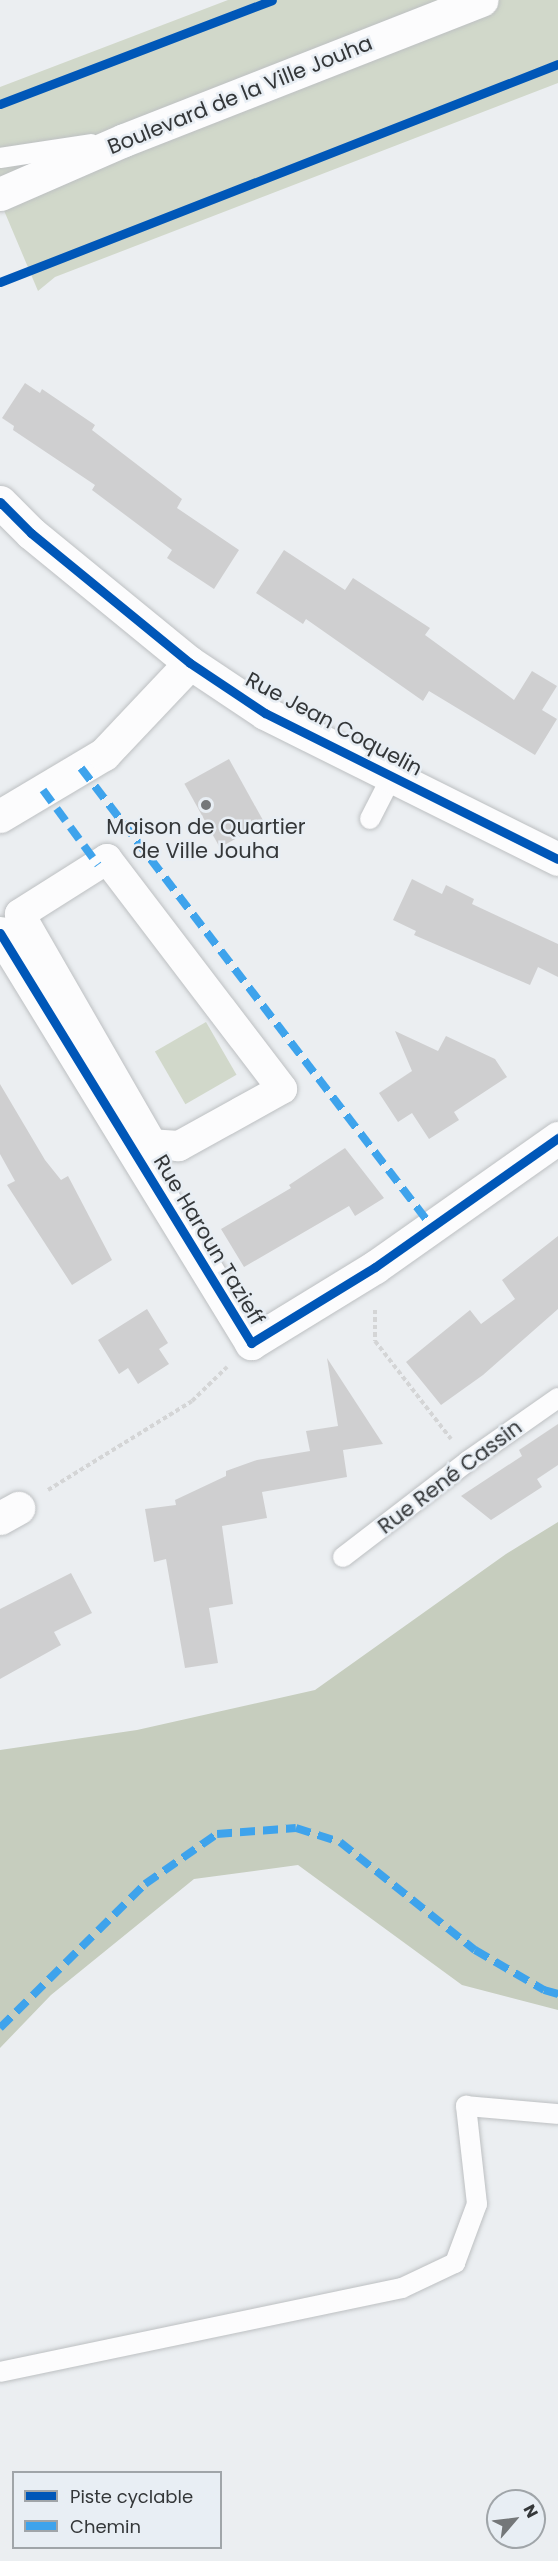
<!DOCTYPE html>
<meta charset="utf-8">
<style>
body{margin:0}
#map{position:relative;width:558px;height:2561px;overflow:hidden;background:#ebeef1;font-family:Poppins,sans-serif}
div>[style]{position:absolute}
.green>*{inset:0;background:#d1d8ca;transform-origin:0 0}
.forest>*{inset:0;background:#c6cdbe}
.building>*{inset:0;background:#cfcfd0;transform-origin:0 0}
.path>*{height:4px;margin-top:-2px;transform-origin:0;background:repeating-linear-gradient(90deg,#d4d5d6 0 4.5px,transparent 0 7.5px)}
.roads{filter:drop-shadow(0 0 2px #bdc0c2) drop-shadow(0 0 2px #bdc0c2)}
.service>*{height:20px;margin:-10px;padding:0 10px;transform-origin:10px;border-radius:10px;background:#fcfcfd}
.pedestrian>*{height:30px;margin:-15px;padding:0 15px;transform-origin:15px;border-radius:15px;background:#fcfcfd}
.minor>*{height:33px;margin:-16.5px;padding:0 16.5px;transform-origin:16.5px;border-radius:16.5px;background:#fcfcfd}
.secondary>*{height:33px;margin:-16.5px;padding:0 16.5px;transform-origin:16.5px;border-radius:16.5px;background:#fcfcfd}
.quiet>*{height:8px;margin-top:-4px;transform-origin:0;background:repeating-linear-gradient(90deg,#3ea3ec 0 15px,transparent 0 23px)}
.cycleway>*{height:9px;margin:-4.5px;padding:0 4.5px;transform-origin:4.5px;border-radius:4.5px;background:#0057b8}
.dots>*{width:16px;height:16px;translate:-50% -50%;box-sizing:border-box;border:3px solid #e8eef4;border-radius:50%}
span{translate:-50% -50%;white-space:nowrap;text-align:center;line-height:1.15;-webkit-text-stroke:5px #e8eef4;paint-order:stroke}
.street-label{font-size:21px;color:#343739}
.poi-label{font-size:21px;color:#343739}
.legend{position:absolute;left:12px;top:2471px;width:210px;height:78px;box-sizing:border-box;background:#e8eef4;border:2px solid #a0a5a9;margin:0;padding:8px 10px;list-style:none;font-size:18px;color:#343739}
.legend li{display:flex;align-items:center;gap:12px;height:30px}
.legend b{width:30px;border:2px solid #a0a5a9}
.north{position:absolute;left:486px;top:2489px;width:60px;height:60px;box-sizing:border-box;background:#e8eef4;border:2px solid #a0a5a9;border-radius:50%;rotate:62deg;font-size:16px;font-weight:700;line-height:24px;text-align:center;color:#343739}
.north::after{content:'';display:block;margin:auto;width:21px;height:27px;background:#747779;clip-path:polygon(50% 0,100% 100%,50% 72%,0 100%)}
</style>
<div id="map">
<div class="green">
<i style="clip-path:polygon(228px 0,558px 0,558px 83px,55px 277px,38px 291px,0 201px,0 87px)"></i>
<i style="left:206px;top:1022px;width:61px;height:59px;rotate:60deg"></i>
</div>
<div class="forest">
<i style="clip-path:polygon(558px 1522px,558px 2010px,462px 1985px,298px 1865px,194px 1879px,51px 1995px,0 2048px,0 1750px,137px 1730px,315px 1690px,506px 1554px)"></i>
</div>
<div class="building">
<i style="clip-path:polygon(25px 383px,40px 393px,42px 389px,95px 425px,92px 430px,182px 499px,177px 508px,239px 550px,214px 589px,167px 558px,172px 550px,92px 490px,95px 485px,13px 430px,14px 426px,2px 418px)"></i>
<i style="clip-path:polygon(284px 550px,345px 590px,353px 578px,430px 628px,425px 635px,514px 700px,532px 671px,557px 686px,542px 710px,557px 719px,535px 755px,429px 691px,423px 701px,306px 619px,303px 624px,256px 593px)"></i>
<i style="left:229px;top:759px;width:73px;height:51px;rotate:61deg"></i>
<i style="clip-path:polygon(412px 879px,442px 894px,446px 885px,474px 899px,472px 904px,558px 944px,558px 977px,538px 967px,530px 985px,414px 935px,416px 931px,393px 920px)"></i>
<i style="clip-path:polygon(395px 1031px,438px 1051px,446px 1036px,495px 1059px,507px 1077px,454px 1112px,459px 1120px,429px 1139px,412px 1113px,398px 1122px,379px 1093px,412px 1071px)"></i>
<i style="clip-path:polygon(0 1084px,45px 1160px,61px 1180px,68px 1176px,112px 1260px,72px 1285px,7px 1185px,15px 1181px,0 1154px)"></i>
<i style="clip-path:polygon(345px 1148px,384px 1198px,355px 1216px,349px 1206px,244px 1267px,221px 1229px,291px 1188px,289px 1185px)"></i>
<i style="clip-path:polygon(558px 1236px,558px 1309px,483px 1375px,441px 1405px,406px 1362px,470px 1310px,481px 1324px,515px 1299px,502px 1280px)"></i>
<i style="clip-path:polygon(147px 1309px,168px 1343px,159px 1349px,169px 1364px,138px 1384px,128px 1368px,119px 1374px,98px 1340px)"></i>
<i style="clip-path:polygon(327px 1358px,383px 1444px,343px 1450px,347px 1477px,262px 1492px,267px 1518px,222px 1526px,233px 1604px,209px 1608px,218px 1663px,185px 1668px,166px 1559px,154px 1562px,145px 1509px,176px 1505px,175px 1500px,226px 1476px,226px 1471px,257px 1460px,310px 1451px,306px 1431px,338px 1426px)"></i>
<i style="clip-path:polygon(558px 1424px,558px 1465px,537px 1479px,542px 1487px,491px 1520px,461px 1496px,522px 1456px,519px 1450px)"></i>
<i style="clip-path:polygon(71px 1573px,92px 1613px,54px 1632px,61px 1645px,0 1679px,0 1609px)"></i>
</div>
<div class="path">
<i style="left:375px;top:1310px;width:31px;rotate:90deg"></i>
<i style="left:375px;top:1341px;width:124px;rotate:52.2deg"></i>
<i style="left:48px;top:1490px;width:169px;rotate:-31.7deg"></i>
<i style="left:192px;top:1401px;width:49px;rotate:-44.2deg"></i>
</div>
<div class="roads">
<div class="service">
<i style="left:0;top:158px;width:92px;rotate:-8.7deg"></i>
<i style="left:370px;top:819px;width:48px;rotate:-62.9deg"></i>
<i style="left:343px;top:1557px;width:158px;rotate:-37.5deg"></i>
<i style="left:468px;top:1461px;width:110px;rotate:-35deg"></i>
<i style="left:0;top:2372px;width:411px;rotate:-11.8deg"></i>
<i style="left:402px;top:2288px;width:59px;rotate:-25.3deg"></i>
<i style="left:455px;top:2263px;width:63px;rotate:-69.6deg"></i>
<i style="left:477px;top:2204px;width:99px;rotate:-96.4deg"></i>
<i style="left:466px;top:2106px;width:92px;rotate:5deg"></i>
</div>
<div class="pedestrian">
<i style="left:107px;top:859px;width:289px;rotate:52.7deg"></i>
<i style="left:282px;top:1089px;width:118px;rotate:151deg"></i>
<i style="left:179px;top:1146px;width:27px;rotate:-176deg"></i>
<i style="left:152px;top:1144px;width:265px;rotate:-119.9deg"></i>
<i style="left:20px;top:914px;width:103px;rotate:-32.3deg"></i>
</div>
<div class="minor">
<i style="left:0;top:502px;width:44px;rotate:45deg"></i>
<i style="left:31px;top:533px;width:205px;rotate:39.3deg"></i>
<i style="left:190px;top:663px;width:90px;rotate:33.7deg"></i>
<i style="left:265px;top:713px;width:327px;rotate:26.5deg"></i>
<i style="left:0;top:816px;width:121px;rotate:-30.8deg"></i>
<i style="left:104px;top:754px;width:125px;rotate:-46.6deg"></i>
<i style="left:0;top:933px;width:481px;rotate:58.5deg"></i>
<i style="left:251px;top:1343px;width:145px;rotate:-31.5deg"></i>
<i style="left:375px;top:1267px;width:224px;rotate:-35.2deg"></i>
<i style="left:0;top:1518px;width:21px;rotate:-29deg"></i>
</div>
<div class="secondary">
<i style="left:0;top:194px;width:135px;rotate:-23.5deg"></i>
<i style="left:124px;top:140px;width:384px;rotate:-21.4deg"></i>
</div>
</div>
<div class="quiet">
<i style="left:81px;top:768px;width:578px;rotate:52.59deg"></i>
<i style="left:43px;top:790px;width:93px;rotate:53.7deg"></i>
<i style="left:0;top:2028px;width:204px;rotate:-44.8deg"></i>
<i style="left:145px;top:1884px;width:88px;rotate:-34.8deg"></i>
<i style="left:217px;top:1834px;width:79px;rotate:-4.3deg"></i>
<i style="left:296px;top:1828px;width:46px;rotate:17.7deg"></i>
<i style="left:340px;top:1842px;width:173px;rotate:38.7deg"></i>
<i style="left:475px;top:1950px;width:80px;rotate:30.1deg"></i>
<i style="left:544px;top:1990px;width:15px;rotate:16deg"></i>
</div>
<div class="cycleway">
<i style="left:0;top:104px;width:291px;rotate:-20.9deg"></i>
<i style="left:0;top:282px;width:599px;rotate:-21.34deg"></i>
<i style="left:0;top:502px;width:44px;rotate:45deg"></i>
<i style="left:31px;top:533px;width:205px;rotate:39.3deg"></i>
<i style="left:190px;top:663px;width:90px;rotate:33.7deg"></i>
<i style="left:265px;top:713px;width:327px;rotate:26.5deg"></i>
<i style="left:0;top:933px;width:481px;rotate:58.5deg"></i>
<i style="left:251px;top:1343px;width:145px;rotate:-31.5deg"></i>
<i style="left:375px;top:1267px;width:224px;rotate:-35.2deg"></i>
</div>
<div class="dots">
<i style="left:206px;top:805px;background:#747779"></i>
</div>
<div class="street-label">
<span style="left:240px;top:95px;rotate:-22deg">Boulevard de la Ville Jouha</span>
<span style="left:334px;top:724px;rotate:28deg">Rue Jean Coquelin</span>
<span style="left:209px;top:1240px;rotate:59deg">Rue Haroun Tazieff</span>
<span style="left:450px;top:1477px;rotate:-37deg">Rue René Cassin</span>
</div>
<div class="poi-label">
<span style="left:206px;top:839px">Maison de Quartier<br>de Ville Jouha</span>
</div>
<ul class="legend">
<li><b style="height:8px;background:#0057b8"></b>Piste cyclable</li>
<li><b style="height:8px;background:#3ea3ec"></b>Chemin</li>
</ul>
<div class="north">N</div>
</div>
